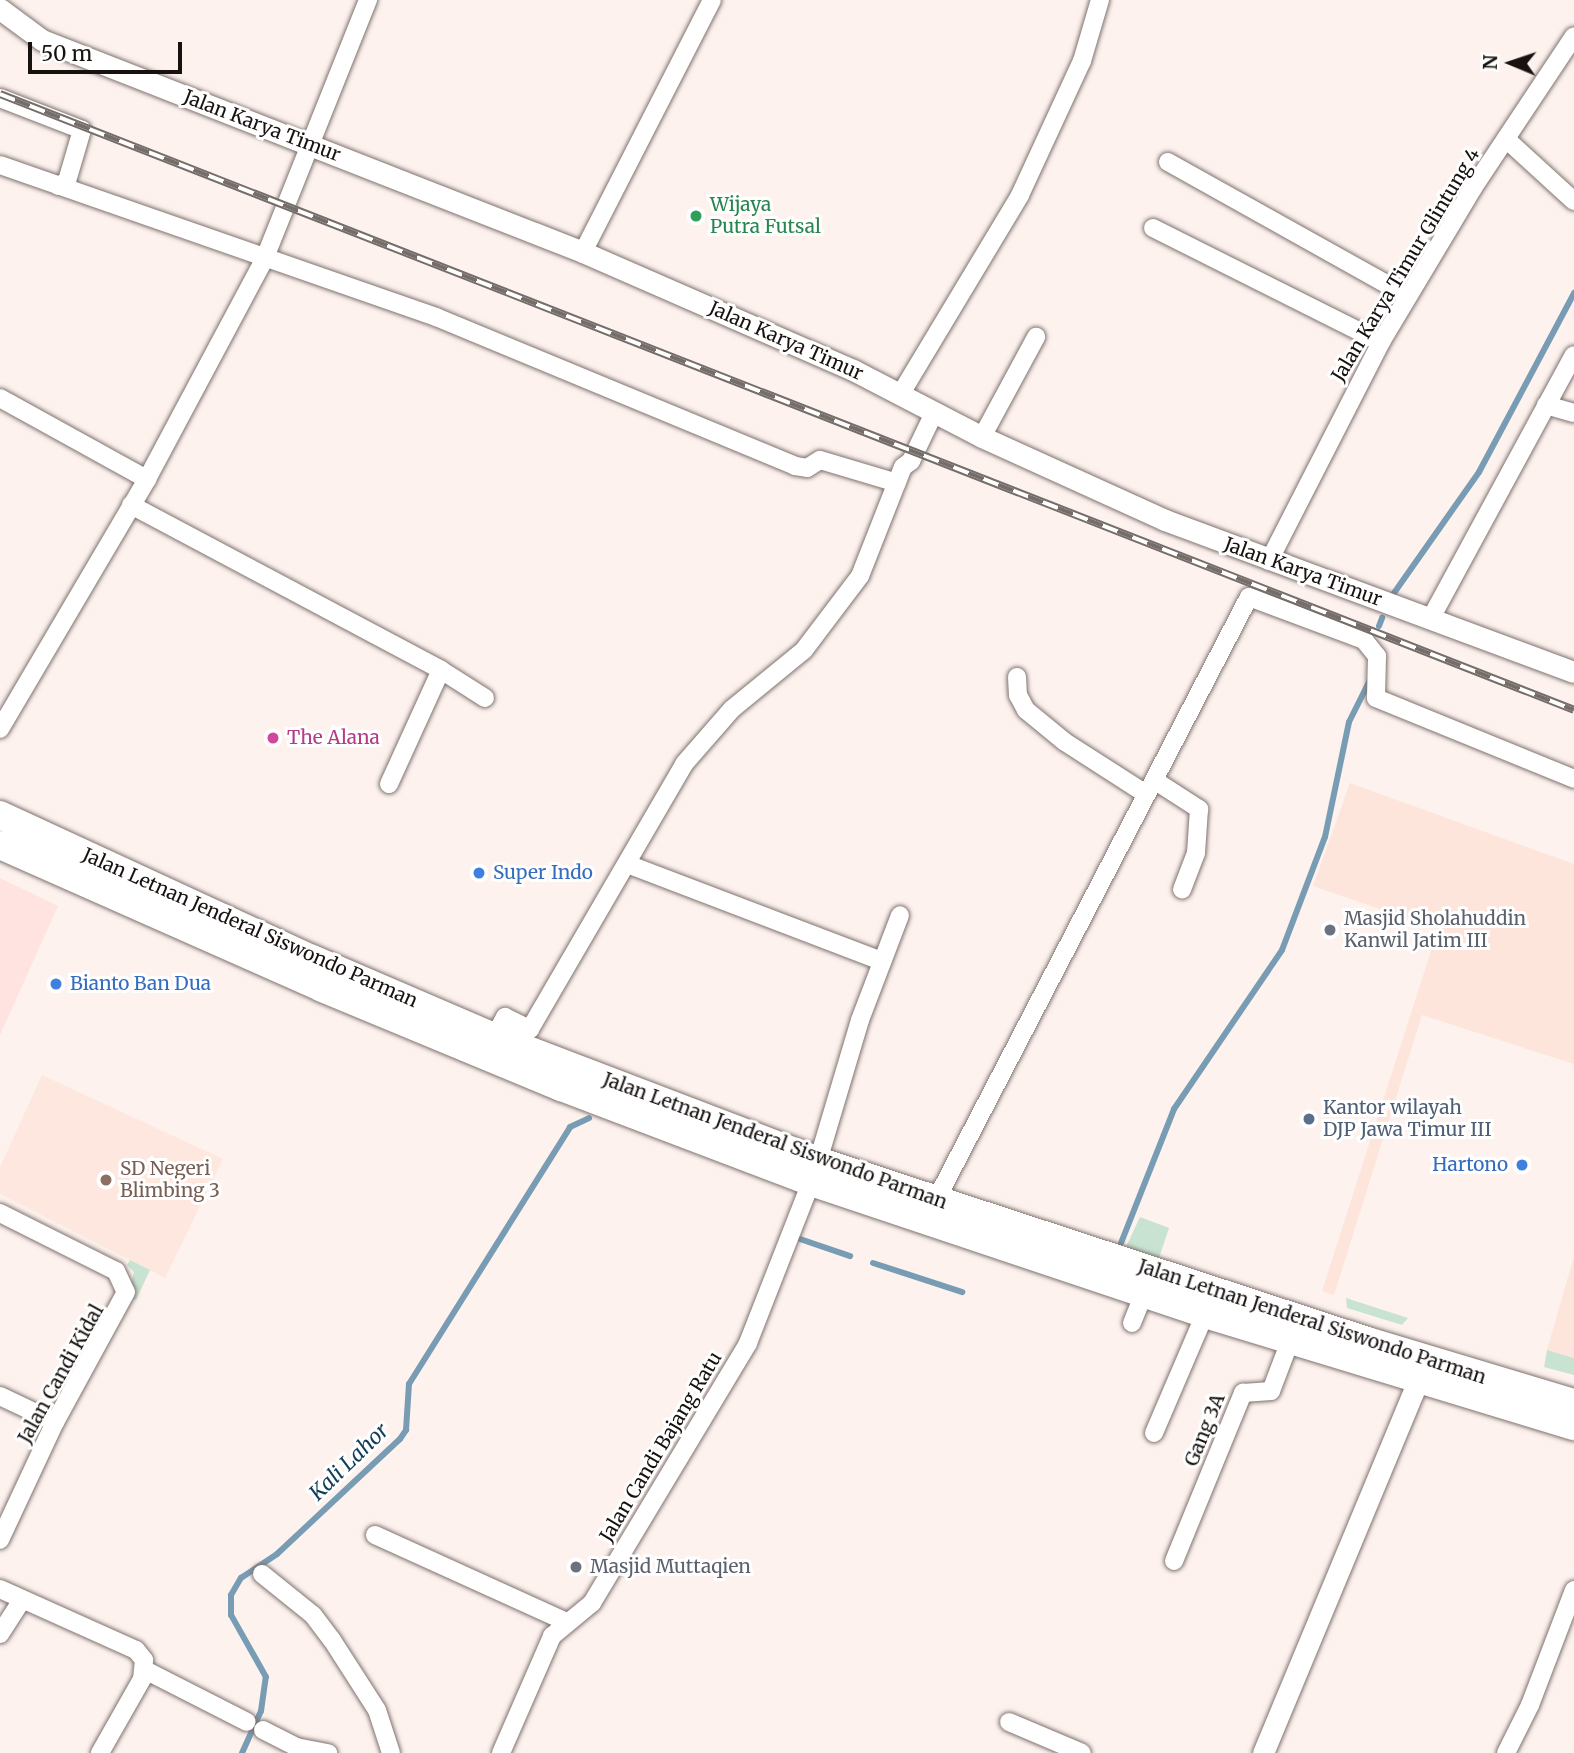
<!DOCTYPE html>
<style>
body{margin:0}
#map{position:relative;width:1574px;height:1753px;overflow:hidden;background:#fdf2ee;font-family:Merriweather,serif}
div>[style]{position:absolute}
.commercial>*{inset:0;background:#fee3e1}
.industrial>*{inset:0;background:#fde5db}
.built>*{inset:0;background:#fee7df}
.green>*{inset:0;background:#c8e3d2}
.stream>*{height:6px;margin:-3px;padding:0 3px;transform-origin:3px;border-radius:3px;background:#789cb4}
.roads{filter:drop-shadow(0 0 2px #7f726e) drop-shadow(0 0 2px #7f726e)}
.minor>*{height:18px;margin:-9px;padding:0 9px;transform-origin:9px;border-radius:9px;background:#fff}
.tertiary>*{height:21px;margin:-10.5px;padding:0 10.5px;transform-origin:10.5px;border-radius:10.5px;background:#fff}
.primary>*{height:28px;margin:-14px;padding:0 14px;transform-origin:14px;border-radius:14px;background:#fff}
.rail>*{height:8px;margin-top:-4px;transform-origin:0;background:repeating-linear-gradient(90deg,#fff 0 16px,#746d6a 0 32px);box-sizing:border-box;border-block:2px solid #746d6a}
.dots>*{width:19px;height:19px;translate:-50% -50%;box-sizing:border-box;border:4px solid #fff;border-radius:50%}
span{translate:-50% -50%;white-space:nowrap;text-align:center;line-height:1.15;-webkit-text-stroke:6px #fff;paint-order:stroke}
.street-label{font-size:19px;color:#171210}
.leisure-label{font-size:19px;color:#27864d}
.left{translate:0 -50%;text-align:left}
.hotel-label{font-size:19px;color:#b23c85}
.shop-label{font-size:19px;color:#366cbe}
.right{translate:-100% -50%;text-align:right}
.worship-label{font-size:19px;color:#5b616d}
.service-label{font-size:19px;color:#4e5e75}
.education-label{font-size:19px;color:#785e54}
.water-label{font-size:21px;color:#103e58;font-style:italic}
.north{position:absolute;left:1476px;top:28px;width:70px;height:70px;-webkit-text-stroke:5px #fff;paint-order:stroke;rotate:272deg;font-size:19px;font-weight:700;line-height:28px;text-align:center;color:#171210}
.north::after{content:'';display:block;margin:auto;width:24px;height:32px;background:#171210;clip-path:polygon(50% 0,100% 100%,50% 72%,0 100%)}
.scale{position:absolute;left:28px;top:42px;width:154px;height:32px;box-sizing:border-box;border:4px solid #171210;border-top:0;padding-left:9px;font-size:21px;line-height:24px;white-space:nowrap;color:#171210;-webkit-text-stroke:5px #fff;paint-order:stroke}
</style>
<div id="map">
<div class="commercial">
<i style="clip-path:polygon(0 878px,58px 906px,0 1035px)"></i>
</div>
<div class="industrial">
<i style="clip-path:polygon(1350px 783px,1574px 864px,1574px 1064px,1422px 1015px,1334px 1295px,1322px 1291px,1438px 929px,1313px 886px)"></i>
<i style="clip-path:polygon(1574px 1256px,1574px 1358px,1547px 1350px)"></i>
</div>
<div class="built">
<i style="clip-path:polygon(42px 1075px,223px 1159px,165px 1278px,0 1194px,0 1167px)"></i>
</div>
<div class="green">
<i style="clip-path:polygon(1140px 1217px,1169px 1228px,1159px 1258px,1126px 1247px)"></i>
<i style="clip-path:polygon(130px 1260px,150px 1270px,136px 1300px,128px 1296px,134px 1272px,127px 1265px)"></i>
<i style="clip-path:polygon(1346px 1298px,1408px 1318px,1402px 1325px,1347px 1308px)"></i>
<i style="clip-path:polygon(1547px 1350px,1574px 1358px,1574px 1375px,1544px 1367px)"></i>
</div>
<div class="stream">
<i style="left:1394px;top:593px;width:148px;rotate:-54.9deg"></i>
<i style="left:1479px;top:472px;width:203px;rotate:-62deg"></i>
<i style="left:1379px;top:626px;width:9px;rotate:-69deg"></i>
<i style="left:800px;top:1239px;width:53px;rotate:18.8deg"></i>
<i style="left:1121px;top:1243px;width:144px;rotate:-68.4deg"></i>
<i style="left:1174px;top:1109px;width:192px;rotate:-55.8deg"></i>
<i style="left:1282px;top:950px;width:121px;rotate:-69.2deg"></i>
<i style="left:1325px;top:837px;width:117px;rotate:-78.2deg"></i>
<i style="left:1349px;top:722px;width:49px;rotate:-63.4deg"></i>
<i style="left:873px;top:1263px;width:94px;rotate:18deg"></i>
<i style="left:242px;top:1753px;width:46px;rotate:-65.7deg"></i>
<i style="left:261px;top:1711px;width:34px;rotate:-82deg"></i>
<i style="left:266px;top:1677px;width:71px;rotate:-119.4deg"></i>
<i style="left:231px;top:1615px;width:20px;rotate:-90deg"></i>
<i style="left:231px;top:1595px;width:20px;rotate:-60deg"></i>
<i style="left:241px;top:1578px;width:43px;rotate:-33.7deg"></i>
<i style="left:277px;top:1554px;width:168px;rotate:-43.1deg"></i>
<i style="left:400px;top:1439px;width:11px;rotate:-56deg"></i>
<i style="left:406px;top:1430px;width:46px;rotate:-86.3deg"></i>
<i style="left:409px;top:1384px;width:303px;rotate:-57.9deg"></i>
<i style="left:570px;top:1127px;width:21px;rotate:-25deg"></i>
</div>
<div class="roads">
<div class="minor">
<i style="left:0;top:98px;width:88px;rotate:21.3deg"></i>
<i style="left:82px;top:130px;width:53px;rotate:106.4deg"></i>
<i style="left:67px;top:181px;width:10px;rotate:151deg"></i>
<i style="left:1506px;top:139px;width:92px;rotate:42.4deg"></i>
<i style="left:1168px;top:162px;width:275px;rotate:29.2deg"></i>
<i style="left:0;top:165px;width:462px;rotate:19.2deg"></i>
<i style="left:436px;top:317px;width:389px;rotate:22.5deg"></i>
<i style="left:795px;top:466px;width:12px;rotate:9deg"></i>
<i style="left:807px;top:468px;width:15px;rotate:-32deg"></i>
<i style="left:820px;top:460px;width:80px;rotate:16.6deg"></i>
<i style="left:1153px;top:228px;width:255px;rotate:26.6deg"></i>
<i style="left:583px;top:252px;width:283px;rotate:-62.9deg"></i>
<i style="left:900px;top:395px;width:233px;rotate:-59deg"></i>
<i style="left:1020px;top:195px;width:148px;rotate:-65.2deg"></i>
<i style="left:1082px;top:61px;width:64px;rotate:-73.6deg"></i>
<i style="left:0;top:398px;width:168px;rotate:28.9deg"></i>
<i style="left:1546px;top:405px;width:29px;rotate:16deg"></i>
<i style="left:982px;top:437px;width:114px;rotate:-61.6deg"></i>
<i style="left:131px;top:505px;width:351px;rotate:28deg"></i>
<i style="left:441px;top:670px;width:52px;rotate:32.5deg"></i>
<i style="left:1269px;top:561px;width:246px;rotate:-62.9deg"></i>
<i style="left:1381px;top:342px;width:179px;rotate:-59.1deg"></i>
<i style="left:1473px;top:188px;width:182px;rotate:-56.4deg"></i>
<i style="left:1431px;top:618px;width:299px;rotate:-61.5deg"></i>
<i style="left:1017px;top:677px;width:18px;rotate:87deg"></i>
<i style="left:1018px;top:695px;width:17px;rotate:62deg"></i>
<i style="left:1026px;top:710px;width:50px;rotate:39.4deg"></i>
<i style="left:1065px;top:742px;width:96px;rotate:32.7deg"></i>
<i style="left:0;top:729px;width:290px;rotate:-59.5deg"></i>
<i style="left:147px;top:479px;width:248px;rotate:-61.9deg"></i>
<i style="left:264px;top:260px;width:280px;rotate:-68.2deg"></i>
<i style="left:1154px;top:780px;width:54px;rotate:32.8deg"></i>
<i style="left:1199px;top:809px;width:44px;rotate:93.9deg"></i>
<i style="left:1196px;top:853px;width:39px;rotate:111deg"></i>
<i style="left:389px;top:784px;width:125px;rotate:-65.5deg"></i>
<i style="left:630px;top:865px;width:270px;rotate:20.9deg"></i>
<i style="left:494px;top:1037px;width:23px;rotate:-61deg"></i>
<i style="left:505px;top:1017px;width:28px;rotate:26deg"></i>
<i style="left:530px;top:1029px;width:306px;rotate:-59.8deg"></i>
<i style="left:684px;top:764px;width:73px;rotate:-48.9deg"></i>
<i style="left:732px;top:709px;width:93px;rotate:-39.3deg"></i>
<i style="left:804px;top:650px;width:93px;rotate:-52.9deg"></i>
<i style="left:860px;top:576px;width:117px;rotate:-68.5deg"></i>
<i style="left:903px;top:467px;width:10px;rotate:-37deg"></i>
<i style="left:911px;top:461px;width:53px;rotate:-64.4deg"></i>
<i style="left:818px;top:1161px;width:147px;rotate:-73.4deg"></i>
<i style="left:860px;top:1020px;width:112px;rotate:-69.1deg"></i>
<i style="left:936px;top:1200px;width:679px;rotate:-62.57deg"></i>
<i style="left:1249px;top:597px;width:123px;rotate:20.5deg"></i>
<i style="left:1364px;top:640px;width:21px;rotate:51deg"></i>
<i style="left:1377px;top:656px;width:42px;rotate:91.4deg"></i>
<i style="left:1376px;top:698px;width:214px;rotate:22.2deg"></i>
<i style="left:0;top:1213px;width:130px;rotate:26.6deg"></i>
<i style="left:116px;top:1271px;width:23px;rotate:65deg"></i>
<i style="left:126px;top:1292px;width:148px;rotate:118.6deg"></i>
<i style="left:55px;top:1422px;width:130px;rotate:115deg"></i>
<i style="left:1132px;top:1323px;width:32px;rotate:-68deg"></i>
<i style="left:0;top:1396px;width:61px;rotate:25.3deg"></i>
<i style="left:1154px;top:1433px;width:129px;rotate:-66.8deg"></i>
<i style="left:375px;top:1535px;width:209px;rotate:24.4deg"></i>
<i style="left:1174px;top:1561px;width:182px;rotate:-67.7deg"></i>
<i style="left:1243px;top:1393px;width:28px;rotate:-4deg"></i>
<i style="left:1271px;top:1391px;width:53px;rotate:-69.2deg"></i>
<i style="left:262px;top:1574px;width:65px;rotate:38.8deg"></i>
<i style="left:313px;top:1615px;width:31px;rotate:53deg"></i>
<i style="left:332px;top:1640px;width:83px;rotate:57.3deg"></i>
<i style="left:377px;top:1710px;width:45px;rotate:72deg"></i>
<i style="left:0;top:1589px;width:149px;rotate:24.2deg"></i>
<i style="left:136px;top:1650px;width:13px;rotate:51deg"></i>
<i style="left:144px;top:1660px;width:19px;rotate:96deg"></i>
<i style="left:142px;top:1679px;width:85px;rotate:119.6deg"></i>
<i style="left:0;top:1634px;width:40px;rotate:-57.1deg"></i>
<i style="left:145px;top:1670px;width:114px;rotate:27deg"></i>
<i style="left:1009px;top:1722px;width:79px;rotate:23deg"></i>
<i style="left:263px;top:1730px;width:37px;rotate:27deg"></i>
<i style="left:296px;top:1747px;width:33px;rotate:11deg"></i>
<i style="left:501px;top:1753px;width:128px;rotate:-66.4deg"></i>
<i style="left:552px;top:1636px;width:52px;rotate:-39.5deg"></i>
<i style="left:592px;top:1603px;width:303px;rotate:-59deg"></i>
<i style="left:748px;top:1343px;width:173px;rotate:-68.6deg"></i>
<i style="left:1506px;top:1753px;width:54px;rotate:-63.4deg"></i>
<i style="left:1530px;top:1705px;width:123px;rotate:-69.1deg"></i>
</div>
<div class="tertiary">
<i style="left:0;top:9px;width:52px;rotate:36.4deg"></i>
<i style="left:42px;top:40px;width:581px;rotate:21.4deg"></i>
<i style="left:583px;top:252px;width:295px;rotate:23.6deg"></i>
<i style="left:853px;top:370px;width:145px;rotate:27.4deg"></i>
<i style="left:982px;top:437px;width:201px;rotate:24.4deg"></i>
<i style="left:1165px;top:520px;width:436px;rotate:20.4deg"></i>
<i style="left:1263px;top:1753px;width:403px;rotate:-67.4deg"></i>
</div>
<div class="primary">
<i style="left:0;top:815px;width:344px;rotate:24.8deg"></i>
<i style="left:312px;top:959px;width:198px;rotate:23.2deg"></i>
<i style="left:494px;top:1037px;width:347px;rotate:20.9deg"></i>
<i style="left:818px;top:1161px;width:578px;rotate:18.15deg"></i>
<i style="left:1367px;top:1341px;width:216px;rotate:16.7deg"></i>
<i style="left:0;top:845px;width:352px;rotate:23.9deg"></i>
<i style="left:322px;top:988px;width:259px;rotate:22.5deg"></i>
<i style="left:561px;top:1087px;width:267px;rotate:20.8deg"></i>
<i style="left:811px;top:1182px;width:416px;rotate:18.5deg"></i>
<i style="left:1205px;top:1314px;width:386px;rotate:16.9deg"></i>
</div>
</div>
<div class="rail">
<i style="left:0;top:94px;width:1690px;rotate:21.37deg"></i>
</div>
<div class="dots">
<i style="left:696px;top:216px;background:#2e9e5b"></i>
<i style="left:273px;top:738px;background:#d1479c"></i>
<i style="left:479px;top:873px;background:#3f7fe0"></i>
<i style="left:1330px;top:930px;background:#6b7280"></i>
<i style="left:56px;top:984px;background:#3f7fe0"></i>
<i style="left:1309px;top:1119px;background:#5c6f8a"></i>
<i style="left:1522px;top:1165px;background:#3f7fe0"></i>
<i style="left:106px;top:1180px;background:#8d6e63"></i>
<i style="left:576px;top:1567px;background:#6b7280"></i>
</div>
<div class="street-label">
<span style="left:262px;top:126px;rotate:21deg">Jalan Karya Timur</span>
<span style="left:1406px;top:265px;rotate:-59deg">Jalan Karya Timur Glintung 4</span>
<span style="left:786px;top:341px;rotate:24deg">Jalan Karya Timur</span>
<span style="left:1303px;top:572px;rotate:20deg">Jalan Karya Timur</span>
<span style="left:250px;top:928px;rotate:24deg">Jalan Letnan Jenderal Siswondo Parman</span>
<span style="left:775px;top:1141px;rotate:20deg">Jalan Letnan Jenderal Siswondo Parman</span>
<span style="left:1312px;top:1322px;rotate:18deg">Jalan Letnan Jenderal Siswondo Parman</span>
<span style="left:61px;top:1374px;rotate:-61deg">Jalan Candi Kidal</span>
<span style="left:1205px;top:1430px;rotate:-68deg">Gang 3A</span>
<span style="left:661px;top:1447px;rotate:-59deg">Jalan Candi Bajang Ratu</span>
</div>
<div class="leisure-label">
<span class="left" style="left:710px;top:216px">Wijaya<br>Putra Futsal</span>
</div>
<div class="hotel-label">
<span class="left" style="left:287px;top:738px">The Alana</span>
</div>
<div class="shop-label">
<span class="left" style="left:493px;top:873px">Super Indo</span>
<span class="left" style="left:70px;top:984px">Bianto Ban Dua</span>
<span class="right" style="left:1508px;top:1165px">Hartono</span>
</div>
<div class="worship-label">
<span class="left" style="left:1344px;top:930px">Masjid Sholahuddin<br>Kanwil Jatim III</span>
<span class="left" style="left:590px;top:1567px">Masjid Muttaqien</span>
</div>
<div class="service-label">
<span class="left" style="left:1323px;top:1119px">Kantor wilayah<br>DJP Jawa Timur III</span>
</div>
<div class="education-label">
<span class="left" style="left:120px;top:1180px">SD Negeri<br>Blimbing 3</span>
</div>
<div class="water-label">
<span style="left:349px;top:1462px;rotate:-44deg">Kali Lahor</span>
</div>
<div class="north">N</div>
<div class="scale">50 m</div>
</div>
